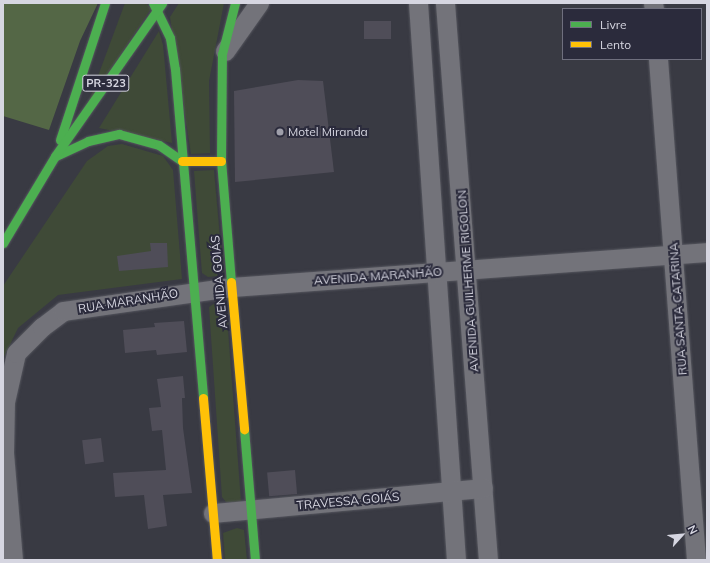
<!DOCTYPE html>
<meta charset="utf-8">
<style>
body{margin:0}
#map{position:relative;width:710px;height:563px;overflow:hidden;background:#393a43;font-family:Mulish,sans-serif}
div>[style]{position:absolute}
.green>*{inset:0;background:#3f4a37}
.forest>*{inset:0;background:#546746}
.building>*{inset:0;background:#4f4d58;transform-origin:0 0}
.roads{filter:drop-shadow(0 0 1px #55565e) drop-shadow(0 0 1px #55565e)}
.street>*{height:19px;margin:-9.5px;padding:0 9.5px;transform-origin:9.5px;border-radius:9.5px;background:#73737a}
.fast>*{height:9px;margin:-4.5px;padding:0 4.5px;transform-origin:4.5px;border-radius:4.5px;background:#4caf50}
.slow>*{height:9px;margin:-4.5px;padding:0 4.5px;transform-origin:4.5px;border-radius:4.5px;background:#ffc107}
.dots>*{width:11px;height:11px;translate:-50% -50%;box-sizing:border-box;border:2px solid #2b2b3c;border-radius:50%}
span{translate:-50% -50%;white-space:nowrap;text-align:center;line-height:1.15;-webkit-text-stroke:4px #2b2b3c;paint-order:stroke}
.shield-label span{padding:1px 3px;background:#2b2b3c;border:1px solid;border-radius:3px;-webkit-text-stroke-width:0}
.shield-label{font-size:11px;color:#d6d6e1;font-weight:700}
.poi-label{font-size:12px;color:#d6d6e1}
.left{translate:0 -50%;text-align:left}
.street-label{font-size:12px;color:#d6d6e1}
.frame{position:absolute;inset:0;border:4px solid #d6d6e1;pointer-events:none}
.legend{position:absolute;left:562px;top:8px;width:140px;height:52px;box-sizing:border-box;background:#2b2b3c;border:1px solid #6f6f7e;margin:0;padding:5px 7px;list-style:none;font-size:12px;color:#d6d6e1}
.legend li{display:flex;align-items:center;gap:8px;height:20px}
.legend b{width:20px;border:1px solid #6f6f7e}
.north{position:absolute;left:662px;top:515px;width:40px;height:40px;-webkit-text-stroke:3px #2b2b3c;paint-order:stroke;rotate:63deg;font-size:11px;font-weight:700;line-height:16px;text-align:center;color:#d6d6e1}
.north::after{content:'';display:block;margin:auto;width:14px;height:18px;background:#d6d6e1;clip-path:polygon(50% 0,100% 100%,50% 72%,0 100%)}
</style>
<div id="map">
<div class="green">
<i style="clip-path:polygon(125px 3px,146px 3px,151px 9px,88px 103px)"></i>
<i style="clip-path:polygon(179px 3px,224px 3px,209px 81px,210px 153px,191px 154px,170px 17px)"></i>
<i style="clip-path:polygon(159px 31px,163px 45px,172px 143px,99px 128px)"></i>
<i style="clip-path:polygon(122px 144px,163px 156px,173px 170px,182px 279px,58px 295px,18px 328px,3px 359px,3px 286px,87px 161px,108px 146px)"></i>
<i style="clip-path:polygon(214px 170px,223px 271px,217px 276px,208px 277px,202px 273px,194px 171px)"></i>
<i style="clip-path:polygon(218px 301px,226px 303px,241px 502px,226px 502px,222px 497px,209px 307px)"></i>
<i style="clip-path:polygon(237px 528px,244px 530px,247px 560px,225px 560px,223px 533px)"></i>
</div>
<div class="forest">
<i style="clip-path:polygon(3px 3px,98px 3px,80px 41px,49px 130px,3px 116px)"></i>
</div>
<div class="building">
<i style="left:391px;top:21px;width:18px;height:27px;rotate:90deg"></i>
<i style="clip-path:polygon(298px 80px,323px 81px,334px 172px,235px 182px,234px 91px)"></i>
<i style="clip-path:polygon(150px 243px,167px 243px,168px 267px,119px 271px,117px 256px,151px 251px)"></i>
<i style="clip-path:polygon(184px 321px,187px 352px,157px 355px,156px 350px,125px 353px,123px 330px,155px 327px,154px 323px)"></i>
<i style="clip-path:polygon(183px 376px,185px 398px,182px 398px,183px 428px,192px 493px,163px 495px,167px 526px,148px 529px,144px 495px,115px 497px,113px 473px,166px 470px,162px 430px,152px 431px,149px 408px,161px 407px,157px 379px)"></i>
<i style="left:101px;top:438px;width:24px;height:19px;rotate:83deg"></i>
<i style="left:295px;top:470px;width:24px;height:28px;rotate:85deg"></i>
</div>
<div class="roads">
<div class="street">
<i style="left:418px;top:3px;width:558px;rotate:86.1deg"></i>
<i style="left:445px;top:3px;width:559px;rotate:85.59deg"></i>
<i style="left:653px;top:3px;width:6px;rotate:81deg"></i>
<i style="left:225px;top:51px;width:59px;rotate:-54.7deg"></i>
<i style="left:658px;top:59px;width:502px;rotate:85.66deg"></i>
<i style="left:213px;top:513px;width:271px;rotate:-5.3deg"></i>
<i style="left:13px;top:560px;width:107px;rotate:-94.8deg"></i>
<i style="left:4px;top:453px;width:51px;rotate:-88.9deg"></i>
<i style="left:5px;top:402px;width:50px;rotate:-77.3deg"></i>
<i style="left:16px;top:353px;width:37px;rotate:-45deg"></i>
<i style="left:42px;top:327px;width:26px;rotate:-37deg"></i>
<i style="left:63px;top:311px;width:170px;rotate:-8.1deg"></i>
<i style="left:231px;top:287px;width:477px;rotate:-4.2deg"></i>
</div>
<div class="fast">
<i style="left:153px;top:3px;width:39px;rotate:64deg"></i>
<i style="left:170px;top:38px;width:31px;rotate:81deg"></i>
<i style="left:175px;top:69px;width:330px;rotate:85.1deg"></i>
<i style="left:60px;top:140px;width:144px;rotate:-71.8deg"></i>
<i style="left:56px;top:156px;width:35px;rotate:-25deg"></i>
<i style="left:88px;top:141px;width:32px;rotate:-13deg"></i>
<i style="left:119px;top:134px;width:41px;rotate:15.4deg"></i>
<i style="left:159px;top:145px;width:28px;rotate:35deg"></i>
<i style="left:3px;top:243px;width:101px;rotate:-59.1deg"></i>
<i style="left:55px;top:156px;width:187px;rotate:-55deg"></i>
<i style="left:231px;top:282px;width:121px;rotate:-94.7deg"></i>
<i style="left:221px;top:161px;width:107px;rotate:-89.5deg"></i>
<i style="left:222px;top:54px;width:53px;rotate:-75.7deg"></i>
<i style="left:244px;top:429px;width:131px;rotate:85.2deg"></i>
</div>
<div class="slow">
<i style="left:182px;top:161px;width:39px"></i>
<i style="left:231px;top:282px;width:148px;rotate:84.9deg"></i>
<i style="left:203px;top:398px;width:163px;rotate:85.1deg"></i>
</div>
</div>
<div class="dots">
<i style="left:280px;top:132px;background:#9f9faa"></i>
</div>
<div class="shield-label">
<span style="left:106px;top:83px">PR-323</span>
</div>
<div class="poi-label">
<span class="left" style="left:288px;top:132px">Motel Miranda</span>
</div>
<div class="street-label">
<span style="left:378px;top:276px;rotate:-4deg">AVENIDA MARANHÃO</span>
<span style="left:468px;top:281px;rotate:-94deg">AVENIDA GUILHERME RIGOLON</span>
<span style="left:219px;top:282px;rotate:-95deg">AVENIDA GOIÁS</span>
<span style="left:128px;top:301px;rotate:-9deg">RUA MARANHÃO</span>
<span style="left:678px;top:309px;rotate:-94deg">RUA SANTA CATARINA</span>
<span style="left:348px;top:501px;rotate:-5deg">TRAVESSA GOIÁS</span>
</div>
<div class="frame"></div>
<ul class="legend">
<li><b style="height:5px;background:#4caf50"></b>Livre</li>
<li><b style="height:5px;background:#ffc107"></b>Lento</li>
</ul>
<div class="north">N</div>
</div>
